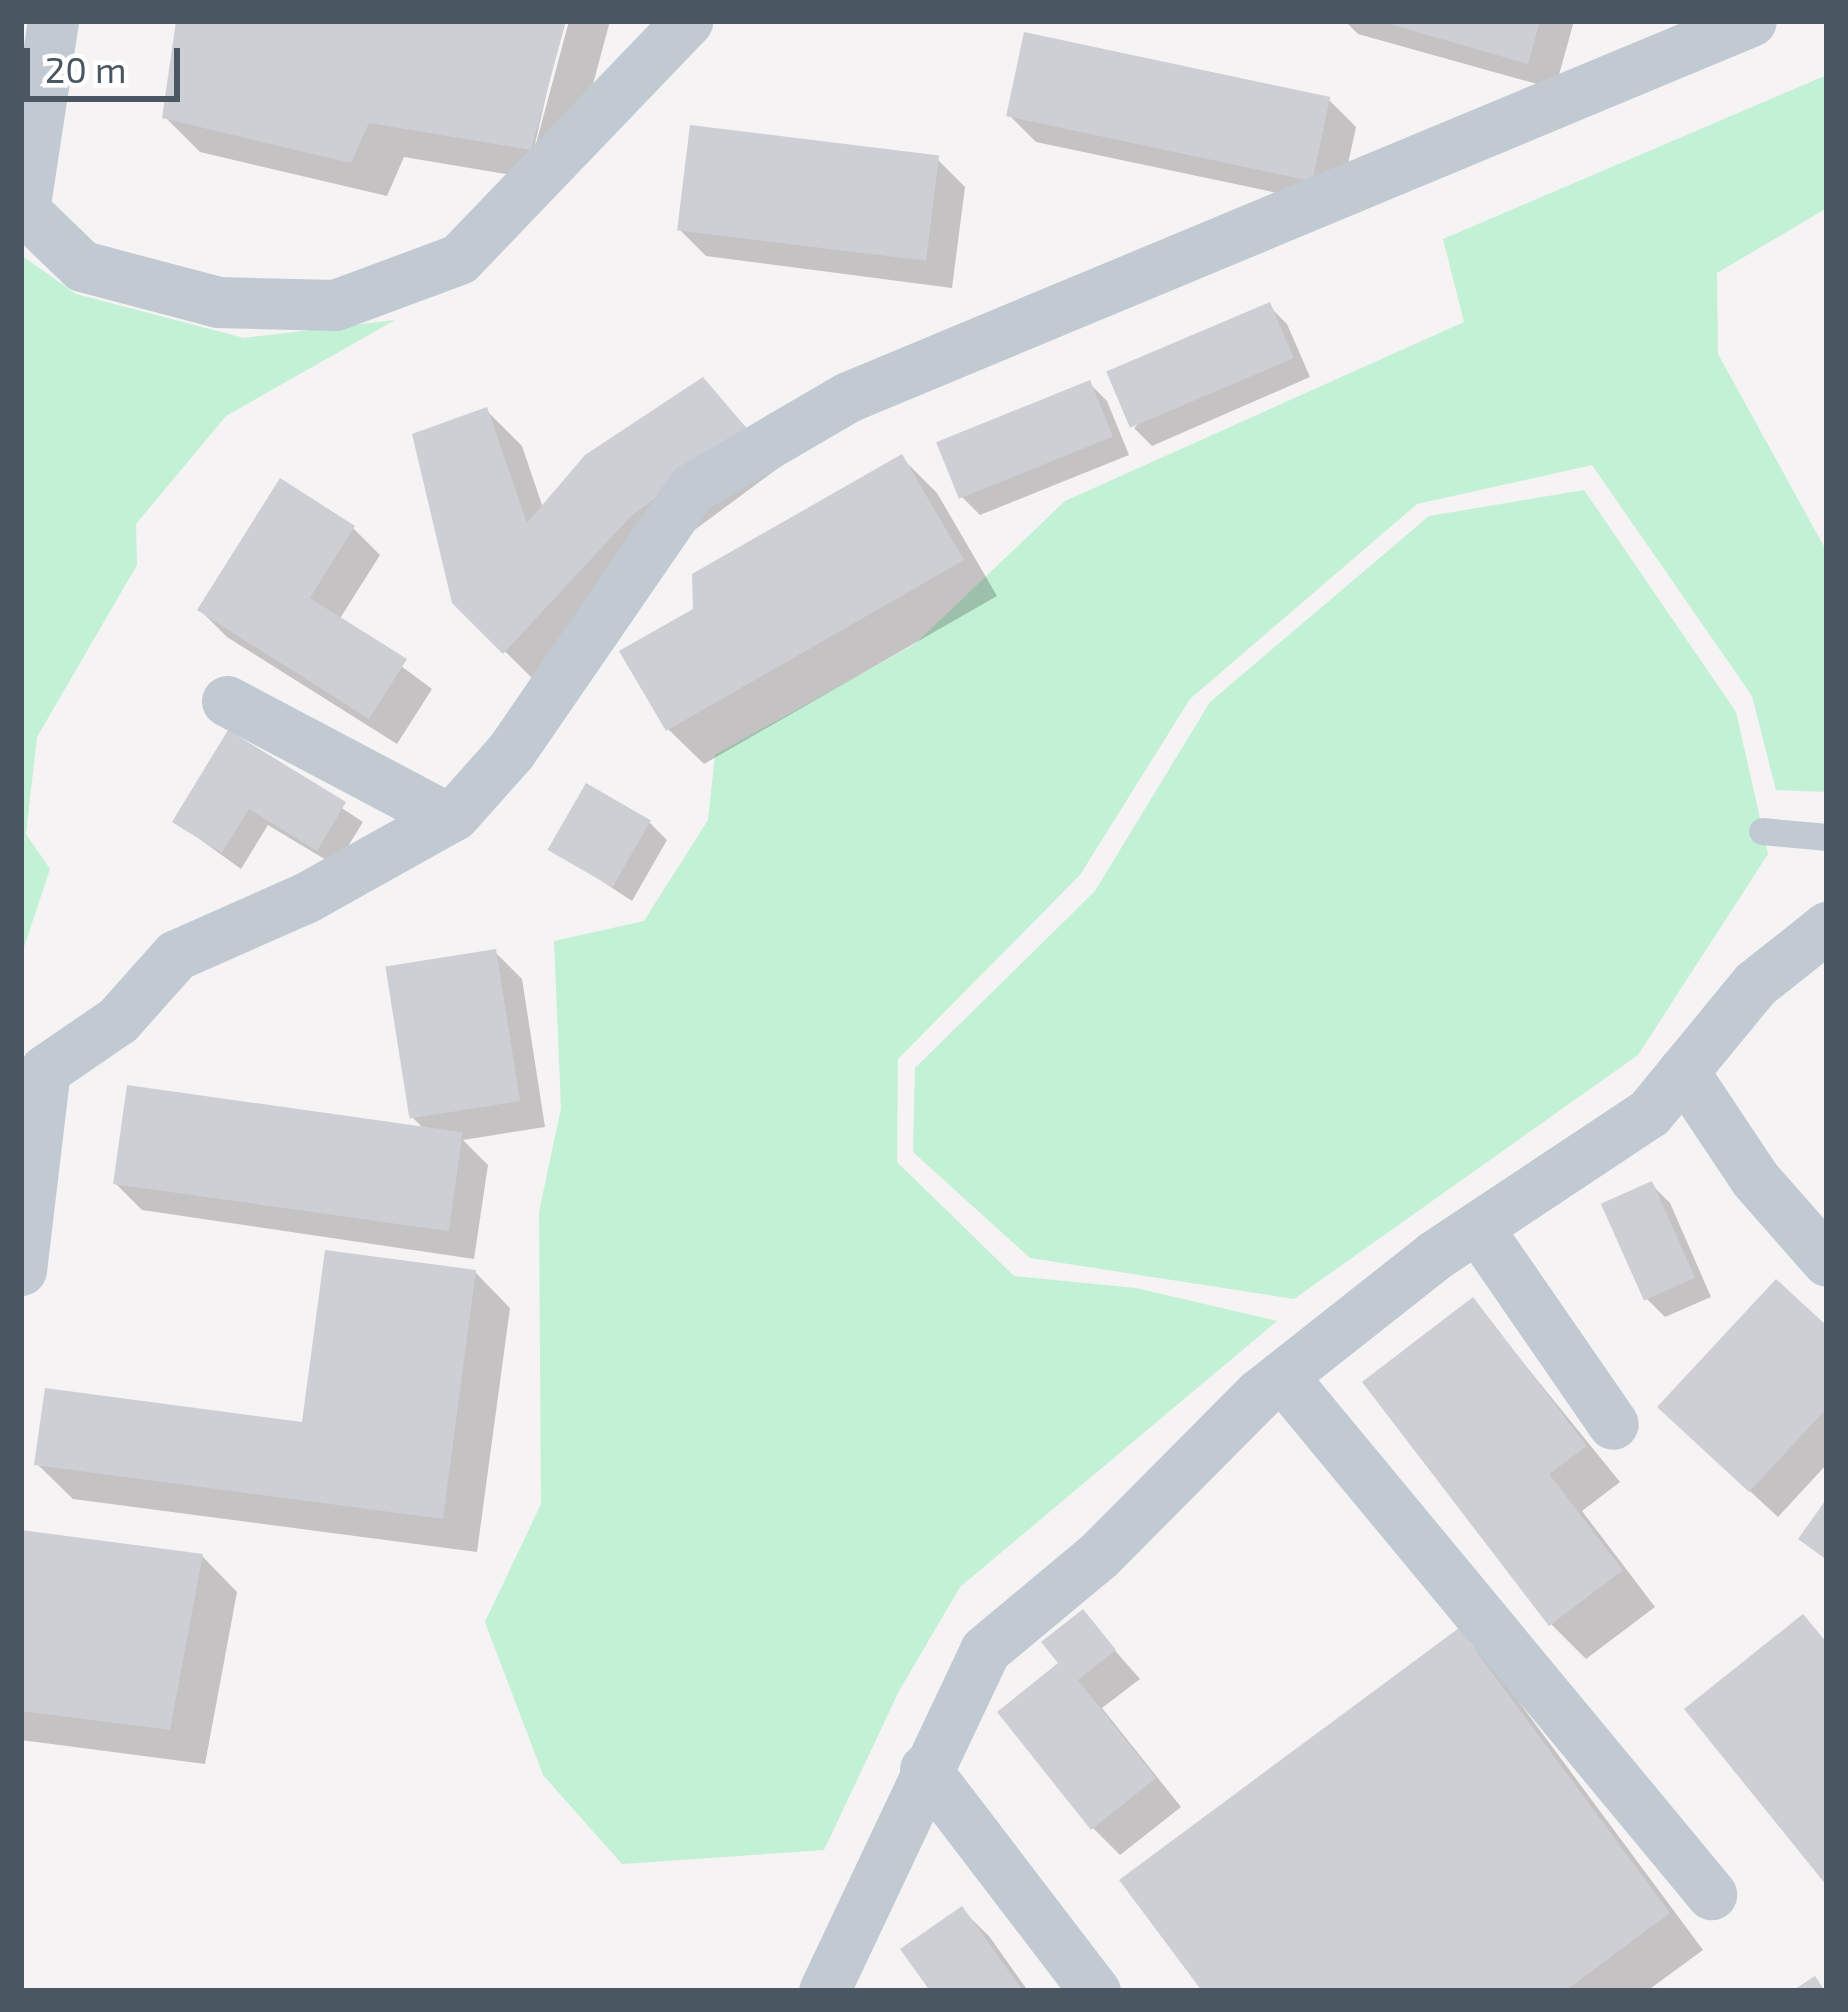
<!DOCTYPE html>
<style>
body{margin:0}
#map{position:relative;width:1848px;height:2012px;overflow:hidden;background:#f5f3f3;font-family:"Exo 2",sans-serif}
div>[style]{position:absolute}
.green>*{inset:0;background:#c3f1d5}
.shadow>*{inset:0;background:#0003}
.building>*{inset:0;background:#cdcfd5;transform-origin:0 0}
.lane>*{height:27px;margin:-13.5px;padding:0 13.5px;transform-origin:13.5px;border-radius:13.5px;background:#c1cad2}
.street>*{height:51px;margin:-25.5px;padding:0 25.5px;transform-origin:25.5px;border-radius:25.5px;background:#c1cad2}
span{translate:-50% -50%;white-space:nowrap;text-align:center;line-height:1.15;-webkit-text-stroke:10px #fff;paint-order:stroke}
.frame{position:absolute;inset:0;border:24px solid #4a5661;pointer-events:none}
.scale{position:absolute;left:24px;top:48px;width:156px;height:54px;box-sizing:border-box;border:6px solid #4a5661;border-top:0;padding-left:15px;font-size:36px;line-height:42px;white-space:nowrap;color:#4a5661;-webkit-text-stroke:9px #fff;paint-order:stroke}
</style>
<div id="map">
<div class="green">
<i style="clip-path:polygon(1827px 75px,1827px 208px,1717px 273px,1718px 354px,1827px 552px,1827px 792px,1776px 790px,1752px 696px,1592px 465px,1417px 504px,1190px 699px,1080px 875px,898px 1059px,897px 1162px,1014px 1276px,1136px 1288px,1277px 1321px,960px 1587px,899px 1691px,824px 1850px,622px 1864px,543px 1775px,485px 1622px,541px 1504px,539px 1212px,561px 1108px,554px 941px,644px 921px,708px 820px,715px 755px,915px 644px,1065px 501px,1464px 322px,1443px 239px)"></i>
<i style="clip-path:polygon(21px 255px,76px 294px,244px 338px,395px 320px,226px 416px,136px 524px,137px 565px,37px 737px,26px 834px,50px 869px,21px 956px)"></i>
<i style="clip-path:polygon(1584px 490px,1736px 712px,1768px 854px,1638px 1055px,1294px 1299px,1030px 1258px,913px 1152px,915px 1068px,1095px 891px,1210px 702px,1429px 516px)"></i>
</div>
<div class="shadow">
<i style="clip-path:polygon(179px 21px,563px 21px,530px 166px,569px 21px,610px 21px,566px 184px,404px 157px,387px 196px,200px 152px,165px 117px)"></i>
<i style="clip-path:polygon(1345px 21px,1574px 21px,1555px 89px,1358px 34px)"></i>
<i style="clip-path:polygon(1329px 100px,1356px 127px,1339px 206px,1036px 142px,1009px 115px)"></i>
<i style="clip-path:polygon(938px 160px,965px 187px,952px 288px,706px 256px,679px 229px)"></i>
<i style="clip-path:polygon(1269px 306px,1287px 324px,1310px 377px,1152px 446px,1134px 428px)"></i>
<i style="clip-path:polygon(703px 380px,781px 466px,666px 551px,540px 686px,454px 601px,487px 411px,522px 446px,543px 508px)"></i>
<i style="clip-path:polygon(1089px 383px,1107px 401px,1129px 455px,980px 515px,962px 497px)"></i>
<i style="clip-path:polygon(902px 458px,937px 493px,997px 596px,704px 764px,668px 729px,696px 611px)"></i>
<i style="clip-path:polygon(353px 528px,380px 555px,339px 620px,432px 689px,397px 744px,227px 637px,200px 610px)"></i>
<i style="clip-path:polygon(229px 734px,363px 822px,336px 866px,268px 825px,241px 869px,176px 822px)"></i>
<i style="clip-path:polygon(649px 822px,667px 840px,632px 901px,553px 849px)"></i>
<i style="clip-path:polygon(495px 952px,522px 979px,545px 1127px,463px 1140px,488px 1165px,474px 1259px,142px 1210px,115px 1183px,428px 1133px,412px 1117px)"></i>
<i style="clip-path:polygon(1652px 1185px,1670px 1203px,1711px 1297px,1665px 1317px,1647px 1299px)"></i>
<i style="clip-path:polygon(475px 1272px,510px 1308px,477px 1552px,73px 1499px,37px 1464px,305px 1425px)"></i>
<i style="clip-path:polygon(1473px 1301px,1620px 1482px,1582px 1511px,1655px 1607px,1586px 1659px,1551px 1624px)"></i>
<i style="clip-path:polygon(1827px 1330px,1827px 1464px,1778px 1517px,1688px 1434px)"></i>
<i style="clip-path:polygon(21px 1533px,202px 1556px,237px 1592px,205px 1764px,21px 1740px)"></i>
<i style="clip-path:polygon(1082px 1613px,1140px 1679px,1102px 1708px,1181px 1807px,1120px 1855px,1093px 1828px,1062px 1664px)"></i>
<i style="clip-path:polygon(1458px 1632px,1493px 1667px,1703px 1950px,1647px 1991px,1206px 1991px)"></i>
<i style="clip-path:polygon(962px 1910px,989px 1936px,1028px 1991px,933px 1991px)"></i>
</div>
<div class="building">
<i style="clip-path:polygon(176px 21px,566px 21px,531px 150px,369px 123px,351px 163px,162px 118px)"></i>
<i style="clip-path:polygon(1379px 21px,1540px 21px,1528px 64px)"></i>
<i style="left:1024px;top:32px;width:313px;height:86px;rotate:12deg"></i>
<i style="left:690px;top:125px;width:251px;height:106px;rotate:7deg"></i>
<i style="left:1270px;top:302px;width:61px;height:178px;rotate:67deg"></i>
<i style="clip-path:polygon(703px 377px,748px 430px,631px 516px,503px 654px,452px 603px,412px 434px,487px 407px,527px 523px,585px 455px)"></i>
<i style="left:1090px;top:380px;width:61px;height:166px;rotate:68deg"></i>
<i style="clip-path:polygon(902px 454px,964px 560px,666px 731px,619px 651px,693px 609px,692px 574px)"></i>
<i style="clip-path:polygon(280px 478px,355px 526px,310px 598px,407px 659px,369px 719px,197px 610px)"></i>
<i style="clip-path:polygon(228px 730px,346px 802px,317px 851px,249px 809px,222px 853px,172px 822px)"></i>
<i style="left:586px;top:783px;width:75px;height:77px;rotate:30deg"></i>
<i style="left:496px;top:949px;width:154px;height:112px;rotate:81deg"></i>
<i style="left:127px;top:1085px;width:339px;height:100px;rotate:8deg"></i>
<i style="left:1652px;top:1181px;width:106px;height:56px;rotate:66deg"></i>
<i style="clip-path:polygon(325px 1250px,476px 1270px,443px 1519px,34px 1465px,45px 1388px,302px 1422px)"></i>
<i style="clip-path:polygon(1776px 1279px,1827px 1326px,1827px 1408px,1749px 1492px,1657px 1407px)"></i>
<i style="clip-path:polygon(1473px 1297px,1587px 1446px,1549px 1474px,1623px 1570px,1549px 1626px,1362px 1382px)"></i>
<i style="clip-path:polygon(1827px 1498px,1827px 1560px,1798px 1539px)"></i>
<i style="clip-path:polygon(21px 1530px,203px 1554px,170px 1730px,21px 1711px)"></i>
<i style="clip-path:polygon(1083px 1609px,1116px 1650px,1078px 1680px,1156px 1778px,1091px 1830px,997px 1712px,1058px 1663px,1041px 1642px)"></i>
<i style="clip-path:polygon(1803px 1614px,1827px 1643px,1827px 1886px,1684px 1709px)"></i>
<i style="clip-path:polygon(1459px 1628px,1670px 1913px,1565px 1991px,1202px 1991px,1119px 1880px)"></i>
<i style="clip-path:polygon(962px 1906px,1023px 1991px,930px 1991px,900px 1949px)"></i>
<i style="clip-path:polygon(1815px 1976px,1825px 1991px,1792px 1991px)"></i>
</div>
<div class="lane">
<i style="left:1762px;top:831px;width:65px;rotate:5.3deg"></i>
</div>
<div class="street">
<i style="left:53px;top:21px;width:191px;rotate:98.7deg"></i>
<i style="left:24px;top:210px;width:81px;rotate:44deg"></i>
<i style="left:82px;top:266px;width:141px;rotate:14.8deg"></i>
<i style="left:218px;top:302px;width:117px;rotate:1.5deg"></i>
<i style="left:335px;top:305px;width:132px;rotate:-20.4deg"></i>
<i style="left:459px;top:259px;width:330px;rotate:-46.2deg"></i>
<i style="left:227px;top:701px;width:250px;rotate:27.9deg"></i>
<i style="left:1683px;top:1071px;width:130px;rotate:56.3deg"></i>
<i style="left:1755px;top:1179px;width:109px;rotate:48.7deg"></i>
<i style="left:1477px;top:1227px;width:239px;rotate:55.4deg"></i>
<i style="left:21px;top:1270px;width:201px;rotate:-83.2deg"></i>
<i style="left:45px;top:1070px;width:88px;rotate:-34.4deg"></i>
<i style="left:118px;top:1020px;width:87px;rotate:-48.3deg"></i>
<i style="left:176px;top:955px;width:143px;rotate:-23.9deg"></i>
<i style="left:307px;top:897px;width:168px;rotate:-29.2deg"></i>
<i style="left:454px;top:815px;width:86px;rotate:-48.3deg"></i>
<i style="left:511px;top:751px;width:319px;rotate:-55.5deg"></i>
<i style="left:692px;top:488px;width:181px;rotate:-30.3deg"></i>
<i style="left:848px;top:397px;width:978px;rotate:-22.61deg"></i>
<i style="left:1282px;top:1376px;width:673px;rotate:50.37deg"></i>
<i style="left:925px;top:1769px;width:280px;rotate:52.6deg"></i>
<i style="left:824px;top:1991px;width:377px;rotate:-64.7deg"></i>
<i style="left:985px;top:1650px;width:147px;rotate:-39.8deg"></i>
<i style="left:1098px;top:1556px;width:228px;rotate:-45.2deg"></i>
<i style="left:1259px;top:1394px;width:224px;rotate:-38.3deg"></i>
<i style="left:1435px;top:1255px;width:257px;rotate:-33.6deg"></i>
<i style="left:1649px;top:1113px;width:167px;rotate:-50.6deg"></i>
<i style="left:1755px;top:984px;width:92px;rotate:-38.4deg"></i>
</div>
<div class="frame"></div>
<div class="scale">20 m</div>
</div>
